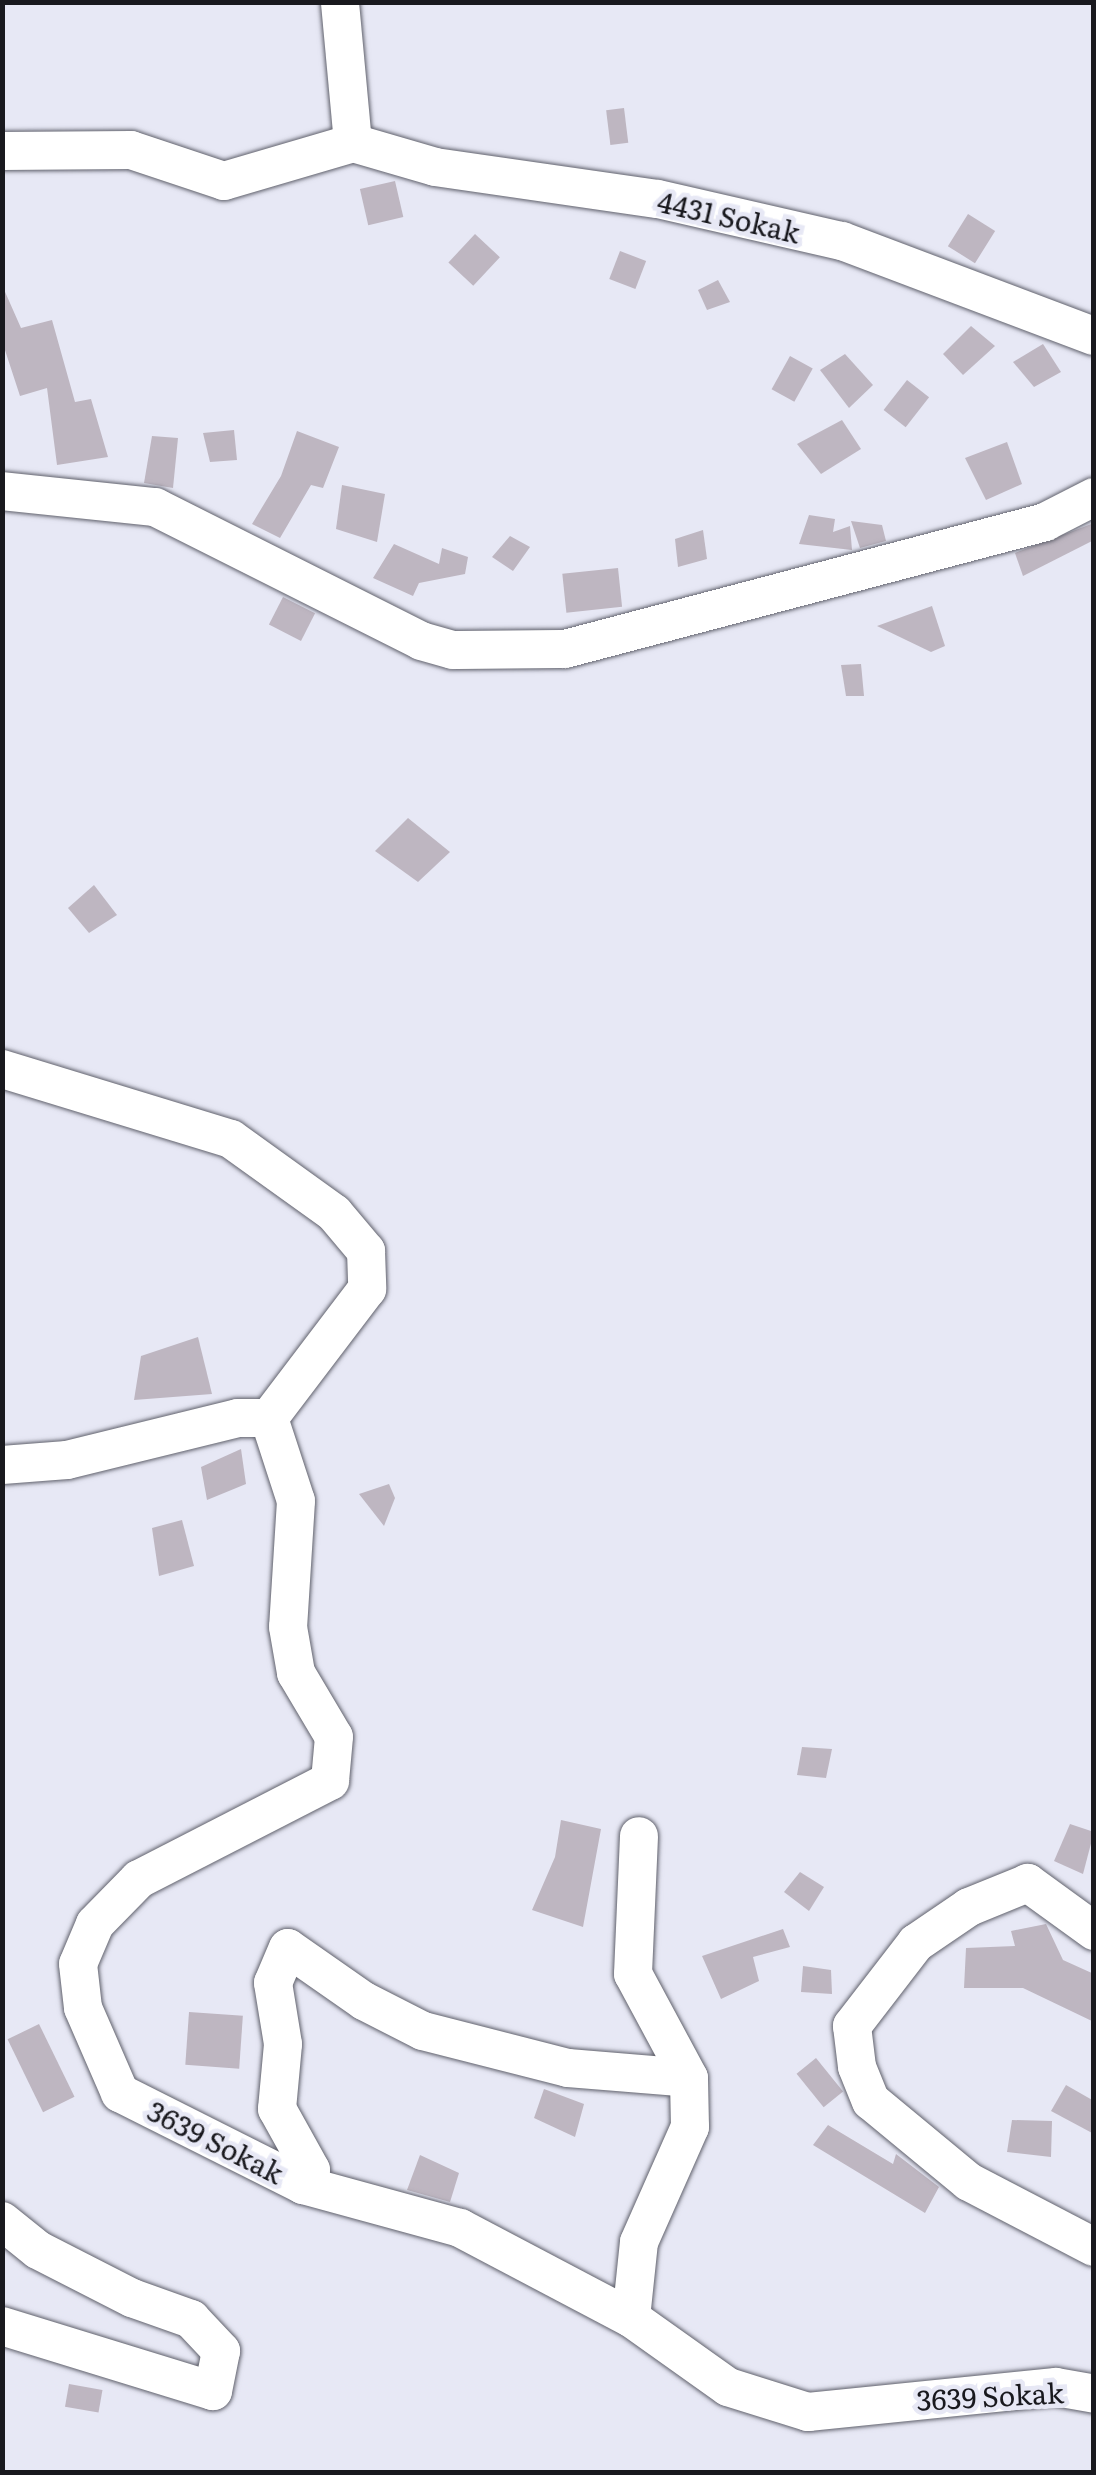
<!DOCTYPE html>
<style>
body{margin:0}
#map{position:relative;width:1096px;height:2475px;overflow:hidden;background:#e7e8f5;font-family:Literata,serif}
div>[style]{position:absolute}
.building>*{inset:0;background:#beb6c1;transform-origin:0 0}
.roads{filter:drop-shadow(0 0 2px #60616c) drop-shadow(0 0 2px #60616c)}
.minor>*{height:38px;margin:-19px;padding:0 19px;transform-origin:19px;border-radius:19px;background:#fff}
span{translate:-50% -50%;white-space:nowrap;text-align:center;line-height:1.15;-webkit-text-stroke:9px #e7e8f5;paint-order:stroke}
.street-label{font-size:28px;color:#19191e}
.frame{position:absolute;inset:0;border:5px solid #19191e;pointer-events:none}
</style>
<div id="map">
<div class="building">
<i style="left:624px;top:108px;width:35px;height:18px;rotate:83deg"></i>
<i style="left:395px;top:181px;width:37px;height:36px;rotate:77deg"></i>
<i style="left:968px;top:214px;width:32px;height:38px;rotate:32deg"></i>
<i style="left:475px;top:234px;width:34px;height:39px;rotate:43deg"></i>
<i style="left:620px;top:251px;width:28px;height:30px;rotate:21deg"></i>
<i style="clip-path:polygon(718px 280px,730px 302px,707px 310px,698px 290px)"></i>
<i style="clip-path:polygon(2px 285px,21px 328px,52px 320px,75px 402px,91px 399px,108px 457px,57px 465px,47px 388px,20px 396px,2px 341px)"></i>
<i style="clip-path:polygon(971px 326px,995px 346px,963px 375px,943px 354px)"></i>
<i style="clip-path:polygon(1043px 344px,1061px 372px,1034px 387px,1013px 362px)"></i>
<i style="clip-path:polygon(845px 354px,873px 385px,849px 408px,820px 370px)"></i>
<i style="left:790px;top:356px;width:26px;height:38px;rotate:29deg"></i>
<i style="left:907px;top:380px;width:28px;height:38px;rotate:38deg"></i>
<i style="clip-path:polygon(842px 420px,861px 449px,821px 474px,797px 444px)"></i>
<i style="clip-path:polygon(234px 430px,237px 460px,210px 462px,203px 433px)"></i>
<i style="clip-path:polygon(297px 431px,339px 447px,323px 488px,311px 485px,280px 538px,252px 524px,281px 476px)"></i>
<i style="clip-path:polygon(152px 436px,178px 438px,173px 488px,144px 483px)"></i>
<i style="clip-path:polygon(1007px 442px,1022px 484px,986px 500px,965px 458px)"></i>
<i style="clip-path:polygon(342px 485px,385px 494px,377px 542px,336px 529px)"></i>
<i style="clip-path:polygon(809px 515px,835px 519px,833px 532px,850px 526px,852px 550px,799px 544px)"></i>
<i style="clip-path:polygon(851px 521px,882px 525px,886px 541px,860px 548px)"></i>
<i style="clip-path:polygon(1094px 523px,1094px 540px,1023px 576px,1015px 553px)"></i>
<i style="clip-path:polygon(703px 530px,707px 559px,678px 567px,675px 539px)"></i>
<i style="clip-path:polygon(510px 536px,530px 547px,513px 571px,492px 557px)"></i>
<i style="clip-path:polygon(394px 544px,439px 564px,442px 548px,468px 557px,465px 574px,419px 583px,413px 596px,373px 578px)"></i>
<i style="left:618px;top:568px;width:39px;height:56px;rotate:84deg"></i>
<i style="left:283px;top:597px;width:36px;height:31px;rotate:27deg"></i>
<i style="clip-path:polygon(932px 606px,945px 646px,931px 652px,877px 626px)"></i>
<i style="clip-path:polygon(861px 664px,864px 696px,846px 696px,841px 665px)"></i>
<i style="clip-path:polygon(408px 818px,450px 852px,418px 882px,375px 851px)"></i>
<i style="clip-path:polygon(94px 885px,117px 915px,89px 933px,68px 908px)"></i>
<i style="clip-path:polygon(198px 1337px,212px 1394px,134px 1400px,141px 1356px)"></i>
<i style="clip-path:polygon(241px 1449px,246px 1484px,207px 1500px,201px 1467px)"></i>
<i style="clip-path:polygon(389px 1484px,395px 1498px,384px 1526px,359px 1494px)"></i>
<i style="clip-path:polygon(182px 1520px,194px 1566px,159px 1576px,152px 1528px)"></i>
<i style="clip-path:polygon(802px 1747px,832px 1749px,826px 1778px,797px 1775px)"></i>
<i style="clip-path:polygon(561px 1820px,601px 1829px,583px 1927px,532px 1910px,555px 1857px)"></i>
<i style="clip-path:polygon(1070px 1824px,1094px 1832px,1083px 1874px,1054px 1861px)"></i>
<i style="clip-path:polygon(800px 1872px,824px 1887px,809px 1911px,784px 1892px)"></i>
<i style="clip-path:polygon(1046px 1924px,1063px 1960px,1094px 1974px,1094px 2022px,1023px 1988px,964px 1988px,966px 1948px,1015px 1946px,1011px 1931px)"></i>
<i style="clip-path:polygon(783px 1929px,790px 1947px,753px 1957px,759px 1981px,721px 1999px,702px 1956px)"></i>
<i style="clip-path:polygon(803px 1966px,831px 1970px,832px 1994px,801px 1992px)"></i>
<i style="left:189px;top:2012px;width:54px;height:53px;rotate:4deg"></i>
<i style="left:39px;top:2024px;width:81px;height:35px;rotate:64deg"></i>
<i style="left:816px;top:2058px;width:43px;height:25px;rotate:51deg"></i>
<i style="clip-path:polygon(1066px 2085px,1094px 2101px,1094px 2134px,1051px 2111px)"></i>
<i style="clip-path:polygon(544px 2089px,584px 2104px,575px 2137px,534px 2118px)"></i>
<i style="clip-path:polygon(1012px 2120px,1052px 2121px,1051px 2157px,1007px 2152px)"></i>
<i style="clip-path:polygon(828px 2125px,893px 2164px,896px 2154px,939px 2187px,925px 2213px,813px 2145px)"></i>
<i style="clip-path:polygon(420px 2155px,459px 2173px,450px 2202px,407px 2190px)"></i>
<i style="left:69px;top:2384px;width:34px;height:23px;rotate:10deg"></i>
</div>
<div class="roads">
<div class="minor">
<i style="left:353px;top:143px;width:85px;rotate:16.3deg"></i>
<i style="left:435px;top:167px;width:225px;rotate:8.2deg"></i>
<i style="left:658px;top:199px;width:189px;rotate:12.9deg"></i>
<i style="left:842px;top:241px;width:269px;rotate:20.7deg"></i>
<i style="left:2px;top:151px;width:129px;rotate:-0.4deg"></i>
<i style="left:131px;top:150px;width:98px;rotate:18.4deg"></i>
<i style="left:224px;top:181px;width:134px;rotate:-16.4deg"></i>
<i style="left:353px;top:143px;width:142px;rotate:-95.3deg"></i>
<i style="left:2px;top:491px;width:154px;rotate:6deg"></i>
<i style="left:155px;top:507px;width:298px;rotate:26.7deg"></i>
<i style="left:421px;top:641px;width:33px;rotate:16deg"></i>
<i style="left:453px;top:650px;width:112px;rotate:-0.5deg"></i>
<i style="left:565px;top:649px;width:497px;rotate:-14.8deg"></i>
<i style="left:1045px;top:522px;width:55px;rotate:-27deg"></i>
<i style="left:2px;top:1069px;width:239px;rotate:17deg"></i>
<i style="left:231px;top:1139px;width:127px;rotate:35.7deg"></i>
<i style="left:334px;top:1213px;width:50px;rotate:49.9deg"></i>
<i style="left:366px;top:1251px;width:38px;rotate:88deg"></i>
<i style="left:367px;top:1289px;width:162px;rotate:127.2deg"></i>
<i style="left:269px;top:1418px;width:31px;rotate:180deg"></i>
<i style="left:238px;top:1418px;width:176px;rotate:166.2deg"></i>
<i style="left:67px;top:1460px;width:65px;rotate:175.6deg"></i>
<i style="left:269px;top:1418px;width:87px;rotate:72deg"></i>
<i style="left:296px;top:1501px;width:126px;rotate:93.6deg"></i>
<i style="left:288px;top:1627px;width:47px;rotate:80.1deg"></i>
<i style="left:296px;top:1673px;width:74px;rotate:59.3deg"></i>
<i style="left:334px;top:1737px;width:44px;rotate:95.2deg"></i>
<i style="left:330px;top:1781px;width:215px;rotate:152.8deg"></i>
<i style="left:139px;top:1879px;width:63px;rotate:134.4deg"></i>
<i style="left:95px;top:1924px;width:43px;rotate:113deg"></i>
<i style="left:78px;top:1964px;width:44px;rotate:83.5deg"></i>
<i style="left:83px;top:2008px;width:93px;rotate:66.5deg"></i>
<i style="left:120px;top:2093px;width:205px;rotate:26.7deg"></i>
<i style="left:303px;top:2185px;width:163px;rotate:15.3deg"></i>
<i style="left:460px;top:2228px;width:193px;rotate:27.8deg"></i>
<i style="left:631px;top:2318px;width:119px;rotate:35.4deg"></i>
<i style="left:728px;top:2387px;width:84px;rotate:17.4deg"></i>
<i style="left:808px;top:2412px;width:249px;rotate:-5.8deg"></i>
<i style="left:1056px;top:2387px;width:39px;rotate:10deg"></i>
<i style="left:1094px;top:1931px;width:82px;rotate:-144deg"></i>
<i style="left:1028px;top:1883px;width:64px;rotate:157.9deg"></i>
<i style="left:969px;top:1907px;width:64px;rotate:145.8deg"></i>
<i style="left:916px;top:1943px;width:105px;rotate:127.6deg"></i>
<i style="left:852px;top:2026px;width:41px;rotate:83deg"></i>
<i style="left:857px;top:2067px;width:37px;rotate:68deg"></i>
<i style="left:871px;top:2101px;width:127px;rotate:39.6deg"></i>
<i style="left:969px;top:2182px;width:141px;rotate:27.5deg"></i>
<i style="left:303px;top:2185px;width:17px;rotate:-62deg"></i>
<i style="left:311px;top:2170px;width:70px;rotate:-119.1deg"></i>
<i style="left:277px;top:2109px;width:65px;rotate:-84.7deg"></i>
<i style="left:283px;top:2044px;width:62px;rotate:-99.3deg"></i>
<i style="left:273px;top:1983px;width:38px;rotate:-67deg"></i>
<i style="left:288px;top:1948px;width:93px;rotate:34.9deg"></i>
<i style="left:364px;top:2001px;width:66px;rotate:27deg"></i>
<i style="left:423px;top:2031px;width:150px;rotate:14.3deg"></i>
<i style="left:568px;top:2068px;width:121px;rotate:4.7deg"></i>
<i style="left:2px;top:2221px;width:46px;rotate:38.9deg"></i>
<i style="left:38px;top:2250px;width:106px;rotate:27.1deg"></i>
<i style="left:132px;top:2298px;width:63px;rotate:19.6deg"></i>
<i style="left:191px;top:2319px;width:44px;rotate:46.8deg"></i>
<i style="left:221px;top:2351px;width:41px;rotate:101.3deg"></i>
<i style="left:213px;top:2391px;width:221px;rotate:-162.9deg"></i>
<i style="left:631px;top:2318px;width:76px;rotate:-84deg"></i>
<i style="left:639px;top:2242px;width:126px;rotate:-66.1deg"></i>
<i style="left:690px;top:2127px;width:49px;rotate:-91.2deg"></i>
<i style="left:689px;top:2078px;width:118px;rotate:-118.3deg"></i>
<i style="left:633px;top:1974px;width:138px;rotate:-87.5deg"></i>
</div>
</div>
<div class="street-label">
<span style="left:729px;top:216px;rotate:13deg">4431 Sokak</span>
<span style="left:216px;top:2141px;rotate:27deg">3639 Sokak</span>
<span style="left:990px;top:2395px;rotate:-3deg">3639 Sokak</span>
</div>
<div class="frame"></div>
</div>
